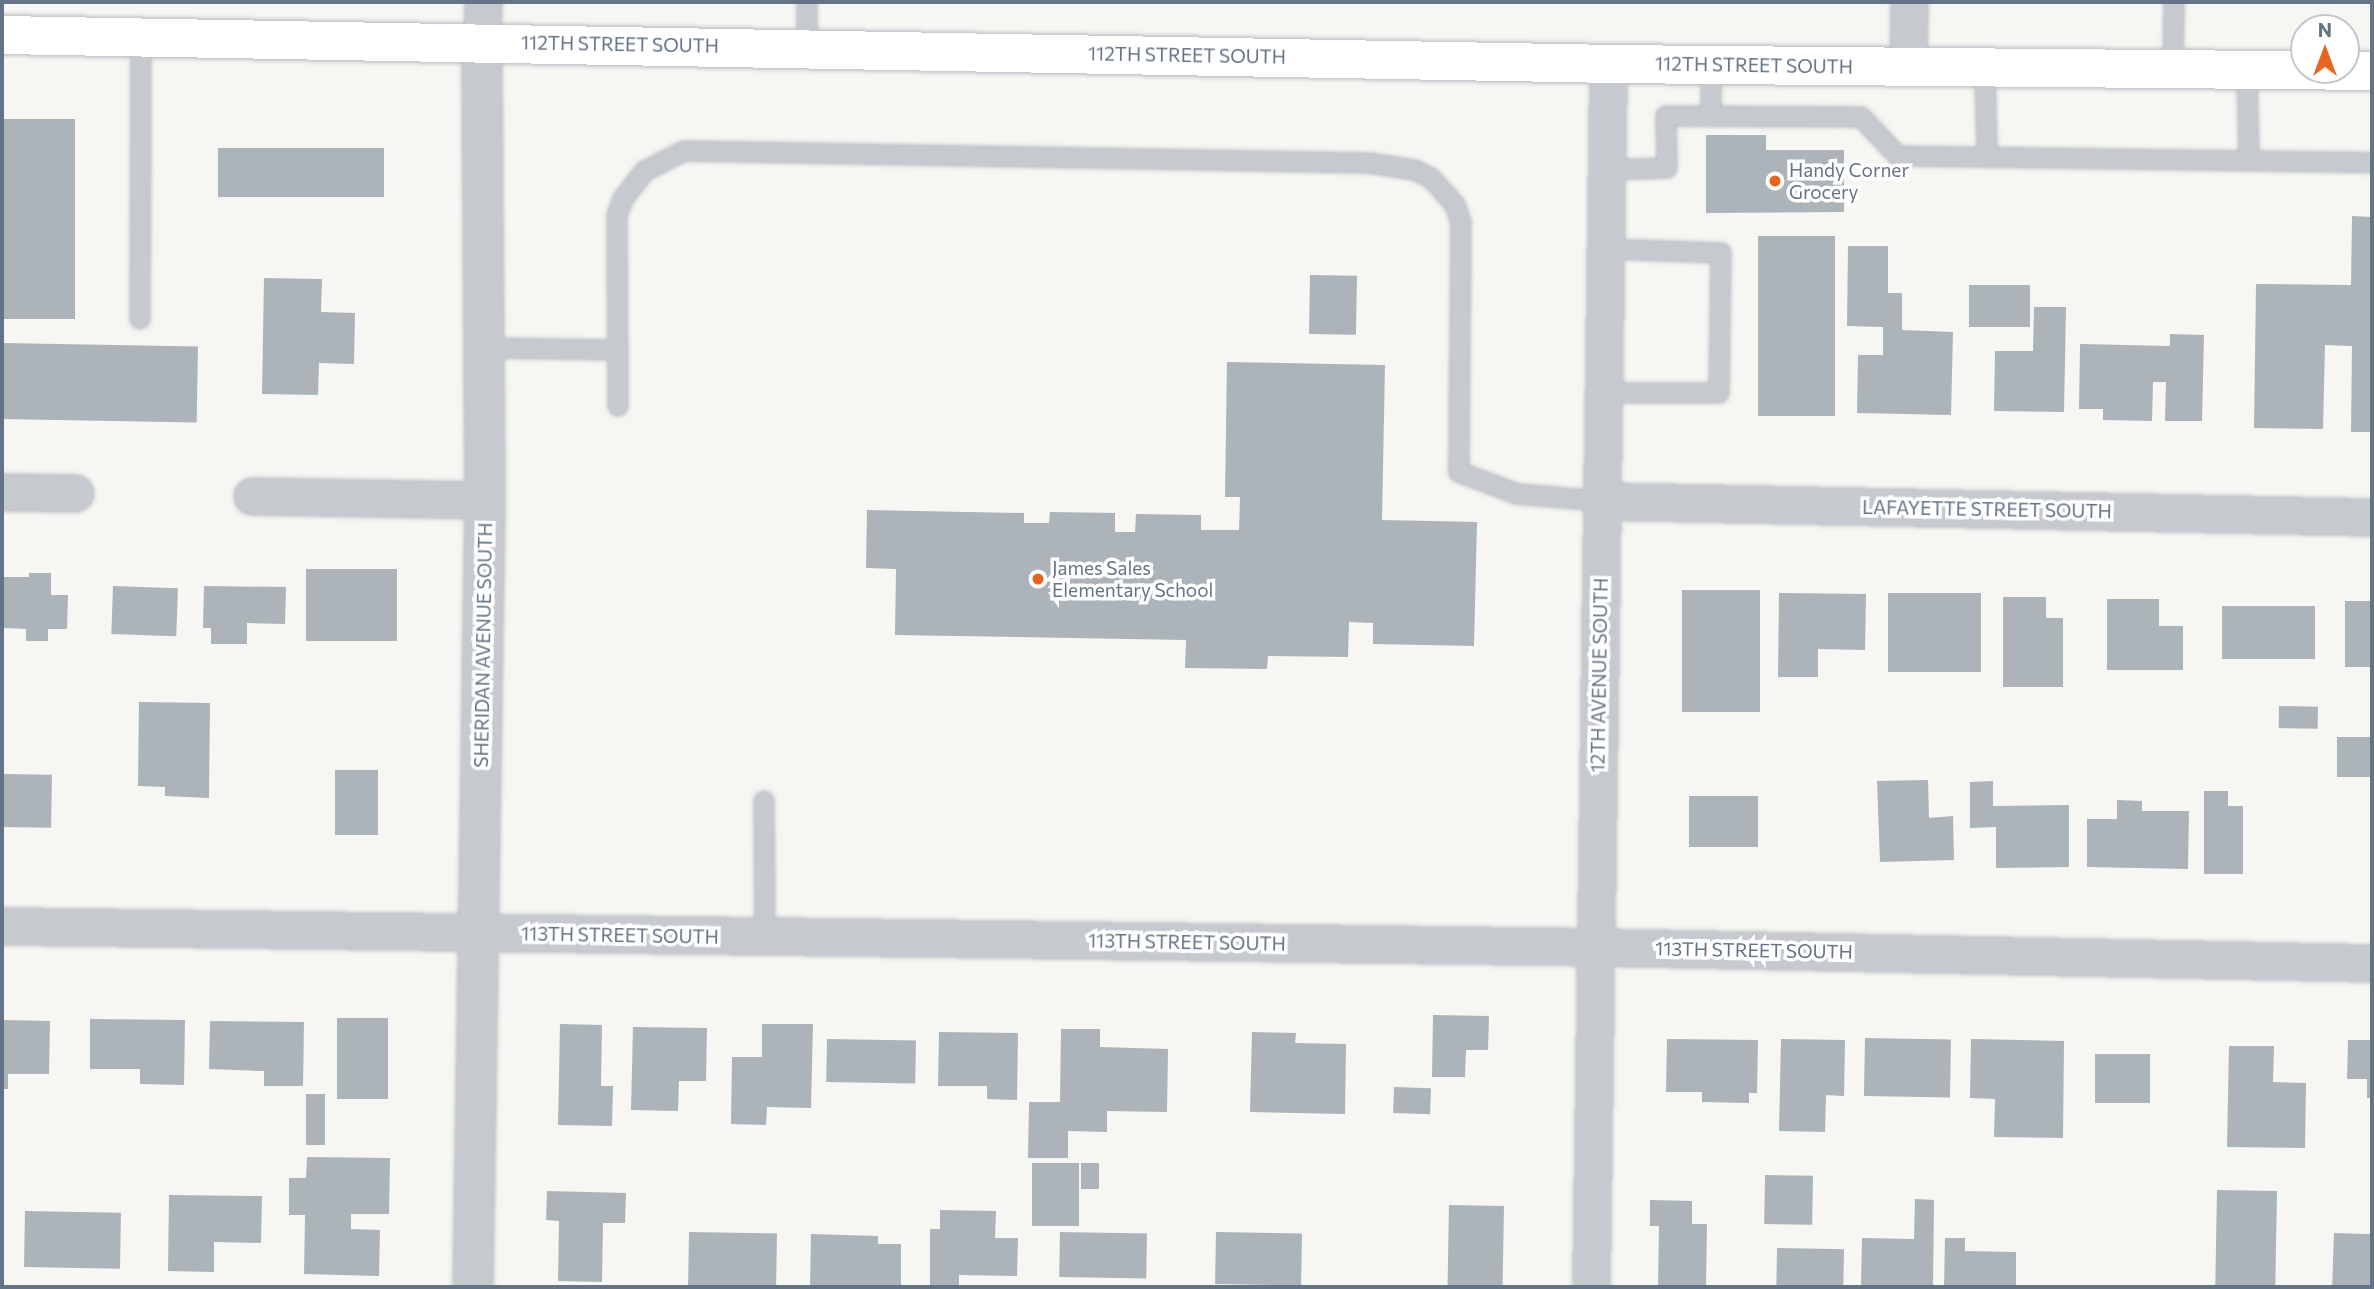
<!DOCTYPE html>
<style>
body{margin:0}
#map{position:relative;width:2374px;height:1289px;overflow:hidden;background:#f6f7f3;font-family:Commissioner,sans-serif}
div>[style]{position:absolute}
.building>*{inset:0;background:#acb3b9;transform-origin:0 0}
.roads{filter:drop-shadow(0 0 2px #b8bcc1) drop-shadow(0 0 2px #b8bcc1)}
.service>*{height:18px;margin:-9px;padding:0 9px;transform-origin:9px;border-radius:9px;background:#c6c9cd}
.minor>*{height:35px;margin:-17.5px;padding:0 17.5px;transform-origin:17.5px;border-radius:17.5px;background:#c6c9cd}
.tertiary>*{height:38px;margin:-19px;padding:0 19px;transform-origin:19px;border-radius:19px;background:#c6c9cd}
.secondary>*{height:38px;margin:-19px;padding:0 19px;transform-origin:19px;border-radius:19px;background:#fff}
.dots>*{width:19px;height:19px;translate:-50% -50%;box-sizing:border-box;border:4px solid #fff;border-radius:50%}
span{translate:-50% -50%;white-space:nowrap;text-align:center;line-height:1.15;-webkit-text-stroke:7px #fff;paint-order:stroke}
.street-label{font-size:19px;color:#647385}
.poi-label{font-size:19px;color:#647385}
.left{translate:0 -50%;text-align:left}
.frame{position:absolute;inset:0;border:4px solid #647385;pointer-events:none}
.north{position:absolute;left:2290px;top:14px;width:70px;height:70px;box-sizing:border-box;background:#fff;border:2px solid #c1c7ce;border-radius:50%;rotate:0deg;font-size:19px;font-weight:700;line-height:28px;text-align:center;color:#647385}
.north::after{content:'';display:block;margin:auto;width:24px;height:32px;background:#e86421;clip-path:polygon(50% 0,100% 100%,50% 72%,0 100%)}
</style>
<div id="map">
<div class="building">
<i style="left:2px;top:119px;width:73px;height:200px"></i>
<i style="clip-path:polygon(1706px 135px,1766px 135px,1766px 150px,1844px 150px,1844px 212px,1706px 213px)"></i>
<i style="left:218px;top:148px;width:166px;height:49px"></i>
<i style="clip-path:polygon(2352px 216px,2372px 217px,2372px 432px,2351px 432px,2352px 346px,2325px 345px,2323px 429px,2254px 428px,2256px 284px,2351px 285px)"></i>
<i style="left:1758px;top:236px;width:77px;height:180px"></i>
<i style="clip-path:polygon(1848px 246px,1888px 246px,1888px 293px,1902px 293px,1902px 330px,1953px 332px,1951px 415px,1857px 413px,1858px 355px,1883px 355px,1883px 327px,1847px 326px)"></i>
<i style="left:1310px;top:275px;width:47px;height:59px;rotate:1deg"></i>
<i style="clip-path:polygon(264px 278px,322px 279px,321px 312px,355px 313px,354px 364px,319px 363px,318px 395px,262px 394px)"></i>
<i style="left:1969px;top:285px;width:61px;height:42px"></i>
<i style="clip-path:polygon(2034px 307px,2066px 307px,2064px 412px,1994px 411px,1995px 351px,2033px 351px)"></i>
<i style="clip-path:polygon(2170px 334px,2204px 335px,2202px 421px,2165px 421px,2166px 382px,2153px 382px,2152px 421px,2103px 420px,2103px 409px,2079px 409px,2080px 344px,2170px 346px)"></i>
<i style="left:2px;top:343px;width:196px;height:76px;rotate:1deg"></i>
<i style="clip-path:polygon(1227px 362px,1385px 365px,1382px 520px,1477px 522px,1474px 646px,1373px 644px,1373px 623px,1349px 622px,1348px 657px,1268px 656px,1267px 669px,1185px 668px,1186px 640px,895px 635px,896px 569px,866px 568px,867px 510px,1024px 513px,1024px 523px,1049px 523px,1050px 512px,1115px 513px,1115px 532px,1135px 532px,1136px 514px,1201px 515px,1201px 530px,1239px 530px,1240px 497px,1225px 497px)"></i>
<i style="left:306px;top:569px;width:91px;height:72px"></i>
<i style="clip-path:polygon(29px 573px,51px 573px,51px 595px,68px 595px,67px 629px,48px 629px,48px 641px,26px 641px,26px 629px,2px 628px,2px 577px,29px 577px)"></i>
<i style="left:113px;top:586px;width:65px;height:48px;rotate:2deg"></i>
<i style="clip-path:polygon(204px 586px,286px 587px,285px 624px,247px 623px,247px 644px,211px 644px,211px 628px,203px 628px)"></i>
<i style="left:1682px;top:590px;width:78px;height:122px"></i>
<i style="clip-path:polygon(1779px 593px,1866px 594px,1865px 650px,1818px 649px,1818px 677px,1778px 677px)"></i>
<i style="left:1888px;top:593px;width:93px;height:79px"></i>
<i style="clip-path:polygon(2003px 597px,2046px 597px,2046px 618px,2063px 618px,2063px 687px,2003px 687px)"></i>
<i style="clip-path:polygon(2107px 599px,2159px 599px,2159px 626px,2183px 626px,2183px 670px,2107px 670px)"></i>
<i style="left:2345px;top:601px;width:27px;height:66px"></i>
<i style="left:2222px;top:606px;width:93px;height:53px"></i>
<i style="clip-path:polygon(139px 702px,210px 703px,209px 798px,165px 796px,165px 787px,138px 786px)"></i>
<i style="left:2279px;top:706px;width:39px;height:22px;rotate:1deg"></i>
<i style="left:2337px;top:737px;width:35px;height:40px"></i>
<i style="left:335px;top:770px;width:43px;height:65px"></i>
<i style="left:2px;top:774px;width:50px;height:53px;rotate:1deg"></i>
<i style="clip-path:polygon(1928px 780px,1929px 818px,1953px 816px,1954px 860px,1880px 862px,1877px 781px)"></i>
<i style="clip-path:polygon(1993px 781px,1993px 806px,2069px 805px,2069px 867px,1996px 868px,1996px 827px,1970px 828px,1970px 782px)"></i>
<i style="clip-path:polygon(2204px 791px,2228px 791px,2228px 806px,2243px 806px,2243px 874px,2204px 874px)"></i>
<i style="left:1689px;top:796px;width:69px;height:51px"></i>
<i style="clip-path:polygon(2117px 800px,2142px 801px,2142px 811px,2189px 811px,2188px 869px,2087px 867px,2087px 819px,2117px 819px)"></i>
<i style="clip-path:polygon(1433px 1015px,1489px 1016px,1488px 1050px,1466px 1050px,1465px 1077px,1432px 1077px)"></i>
<i style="left:337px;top:1018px;width:51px;height:81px"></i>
<i style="clip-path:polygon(90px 1019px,185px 1020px,184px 1085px,140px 1084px,140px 1069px,90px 1069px)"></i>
<i style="clip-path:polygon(2px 1020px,50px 1021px,49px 1074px,8px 1074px,8px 1089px,2px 1089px)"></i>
<i style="clip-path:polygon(210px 1021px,304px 1022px,303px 1086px,264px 1086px,264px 1071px,209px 1069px)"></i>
<i style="clip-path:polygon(560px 1024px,602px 1025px,601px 1086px,613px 1086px,612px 1126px,558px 1125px)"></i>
<i style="clip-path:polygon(762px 1024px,813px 1024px,811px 1108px,767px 1107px,766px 1125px,731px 1124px,732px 1057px,762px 1057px)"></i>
<i style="clip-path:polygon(633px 1027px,707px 1028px,706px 1081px,679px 1081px,678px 1111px,631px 1110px)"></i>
<i style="clip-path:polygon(1061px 1029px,1100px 1029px,1100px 1047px,1168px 1049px,1167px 1112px,1107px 1111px,1107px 1132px,1068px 1131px,1068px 1158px,1028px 1158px,1029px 1102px,1060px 1102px)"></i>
<i style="clip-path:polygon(939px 1032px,1018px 1033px,1017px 1100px,987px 1099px,987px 1086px,938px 1086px)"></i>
<i style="clip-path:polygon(1252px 1032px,1296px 1033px,1295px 1043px,1346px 1044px,1345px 1114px,1250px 1112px)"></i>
<i style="left:1865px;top:1038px;width:86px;height:58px;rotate:1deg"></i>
<i style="left:827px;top:1039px;width:89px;height:43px;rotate:1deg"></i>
<i style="clip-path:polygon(1667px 1039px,1758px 1040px,1757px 1093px,1749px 1093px,1749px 1103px,1702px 1102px,1702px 1092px,1666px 1092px)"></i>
<i style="clip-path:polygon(1781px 1039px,1845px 1040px,1844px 1096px,1826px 1095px,1825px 1132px,1779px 1131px)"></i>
<i style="clip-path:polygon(1971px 1039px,2064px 1041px,2063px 1138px,1994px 1137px,1995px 1099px,1970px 1098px)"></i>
<i style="clip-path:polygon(2348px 1040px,2372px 1040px,2372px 1098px,2367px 1098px,2367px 1079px,2347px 1079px)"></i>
<i style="clip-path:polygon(2229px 1046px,2274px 1046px,2273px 1082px,2306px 1083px,2305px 1148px,2227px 1147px)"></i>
<i style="left:2095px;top:1054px;width:55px;height:49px"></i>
<i style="left:1394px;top:1087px;width:37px;height:26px;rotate:2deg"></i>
<i style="left:306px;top:1094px;width:19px;height:51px"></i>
<i style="clip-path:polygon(307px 1157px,390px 1158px,389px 1214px,351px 1214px,351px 1229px,380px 1230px,379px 1276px,304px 1274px,305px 1215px,289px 1215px,289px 1178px,306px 1178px)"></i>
<i style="left:1032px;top:1163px;width:47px;height:63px"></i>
<i style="left:1081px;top:1163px;width:18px;height:26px"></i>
<i style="left:1765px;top:1175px;width:48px;height:49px;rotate:1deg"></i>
<i style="left:2217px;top:1190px;width:60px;height:97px;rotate:1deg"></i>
<i style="clip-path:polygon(547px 1191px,626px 1193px,625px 1223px,603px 1223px,602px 1282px,558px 1281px,559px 1221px,546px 1220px)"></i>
<i style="clip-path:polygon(169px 1195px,262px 1196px,261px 1243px,214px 1242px,214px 1272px,168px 1271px)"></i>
<i style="clip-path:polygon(1915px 1199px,1934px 1200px,1933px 1287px,1861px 1287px,1862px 1238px,1914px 1239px)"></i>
<i style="clip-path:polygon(1650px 1200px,1692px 1201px,1692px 1224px,1707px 1224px,1706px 1287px,1658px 1287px,1659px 1226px,1650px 1226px)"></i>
<i style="left:1449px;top:1205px;width:55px;height:82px;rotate:1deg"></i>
<i style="clip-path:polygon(940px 1210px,996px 1211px,995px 1238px,1018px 1238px,1017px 1276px,959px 1275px,959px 1287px,930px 1287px,930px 1229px,940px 1229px)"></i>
<i style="left:25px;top:1211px;width:96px;height:56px;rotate:1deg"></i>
<i style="left:689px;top:1232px;width:88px;height:55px;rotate:1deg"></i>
<i style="left:1060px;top:1232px;width:87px;height:45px;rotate:1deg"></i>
<i style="left:1216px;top:1232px;width:86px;height:52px;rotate:1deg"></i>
<i style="left:2334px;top:1233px;width:38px;height:54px;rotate:2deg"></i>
<i style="clip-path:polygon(811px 1234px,878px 1236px,878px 1244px,901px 1244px,901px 1287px,810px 1287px)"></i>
<i style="clip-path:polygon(1945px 1238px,1965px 1238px,1965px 1251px,2016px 1252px,2016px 1287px,1944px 1287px)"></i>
<i style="left:1777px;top:1248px;width:67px;height:39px;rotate:1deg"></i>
</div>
<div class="roads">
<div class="service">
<i style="left:807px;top:48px;width:46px;rotate:-90deg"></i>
<i style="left:1985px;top:67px;width:90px;rotate:88.7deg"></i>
<i style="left:2173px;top:69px;width:67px;rotate:-89.1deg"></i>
<i style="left:2247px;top:70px;width:91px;rotate:88.7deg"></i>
<i style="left:1711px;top:116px;width:51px;rotate:-90deg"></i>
<i style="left:1607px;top:170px;width:60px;rotate:-1.9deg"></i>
<i style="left:1667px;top:168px;width:52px;rotate:-91.1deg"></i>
<i style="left:1666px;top:116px;width:195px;rotate:0.3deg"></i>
<i style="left:1861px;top:117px;width:54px;rotate:46.5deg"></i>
<i style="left:1898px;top:156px;width:474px;rotate:0.8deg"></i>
<i style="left:140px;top:319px;width:282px;rotate:-89.8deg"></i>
<i style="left:484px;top:348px;width:134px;rotate:0.9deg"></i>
<i style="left:1604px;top:393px;width:115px"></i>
<i style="left:1719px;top:393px;width:140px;rotate:-89.2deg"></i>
<i style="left:1721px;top:253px;width:115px;rotate:-178deg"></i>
<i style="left:618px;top:406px;width:190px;rotate:-90.3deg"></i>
<i style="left:617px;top:216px;width:18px;rotate:-71deg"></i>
<i style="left:623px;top:199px;width:36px;rotate:-52deg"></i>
<i style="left:645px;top:171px;width:44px;rotate:-27.1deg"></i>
<i style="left:684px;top:151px;width:685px;rotate:1deg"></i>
<i style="left:1369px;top:163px;width:47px;rotate:8.7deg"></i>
<i style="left:1415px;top:170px;width:18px;rotate:27deg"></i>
<i style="left:1431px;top:178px;width:36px;rotate:48deg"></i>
<i style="left:1455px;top:205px;width:18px;rotate:71deg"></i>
<i style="left:1461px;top:222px;width:250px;rotate:90.5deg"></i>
<i style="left:1459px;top:472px;width:62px;rotate:20.8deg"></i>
<i style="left:1517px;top:494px;width:85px;rotate:4.7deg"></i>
<i style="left:764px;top:801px;width:136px;rotate:89.6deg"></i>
</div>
<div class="minor">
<i style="left:482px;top:42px;width:40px;rotate:-88.6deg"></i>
<i style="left:1908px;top:67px;width:65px;rotate:-89.1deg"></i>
<i style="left:2px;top:492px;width:73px;rotate:0.8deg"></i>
<i style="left:252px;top:496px;width:233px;rotate:1deg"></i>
<i style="left:1602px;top:501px;width:770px;rotate:1.19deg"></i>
<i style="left:2px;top:926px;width:1594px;rotate:0.75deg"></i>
<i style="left:1596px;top:947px;width:776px;rotate:1.18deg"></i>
<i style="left:1591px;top:1287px;width:1223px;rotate:-89.2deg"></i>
</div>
<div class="tertiary">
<i style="left:473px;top:1287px;width:787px;rotate:-89.13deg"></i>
<i style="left:485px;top:500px;width:458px;rotate:-90.4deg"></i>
</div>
<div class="secondary">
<i style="left:2px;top:35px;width:1606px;rotate:1.03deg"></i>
<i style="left:1608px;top:64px;width:764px;rotate:0.52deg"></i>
</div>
</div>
<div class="dots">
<i style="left:1775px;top:181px;background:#e86421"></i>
<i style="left:1038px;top:579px;background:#e86421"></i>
</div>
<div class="street-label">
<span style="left:620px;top:44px;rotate:1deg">112TH STREET SOUTH</span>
<span style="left:1187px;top:55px;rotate:1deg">112TH STREET SOUTH</span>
<span style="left:1754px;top:65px;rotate:1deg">112TH STREET SOUTH</span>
<span style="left:1987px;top:509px;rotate:1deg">LAFAYETTE STREET SOUTH</span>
<span style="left:483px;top:645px;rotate:-89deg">SHERIDAN AVENUE SOUTH</span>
<span style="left:1599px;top:675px;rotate:-89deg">12TH AVENUE SOUTH</span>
<span style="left:620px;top:935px;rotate:1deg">113TH STREET SOUTH</span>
<span style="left:1187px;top:942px;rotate:1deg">113TH STREET SOUTH</span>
<span style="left:1754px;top:950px;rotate:1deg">113TH STREET SOUTH</span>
</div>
<div class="poi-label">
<span class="left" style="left:1789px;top:181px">Handy Corner<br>Grocery</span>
<span class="left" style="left:1052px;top:579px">James Sales<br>Elementary School</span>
</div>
<div class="frame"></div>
<div class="north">N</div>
</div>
